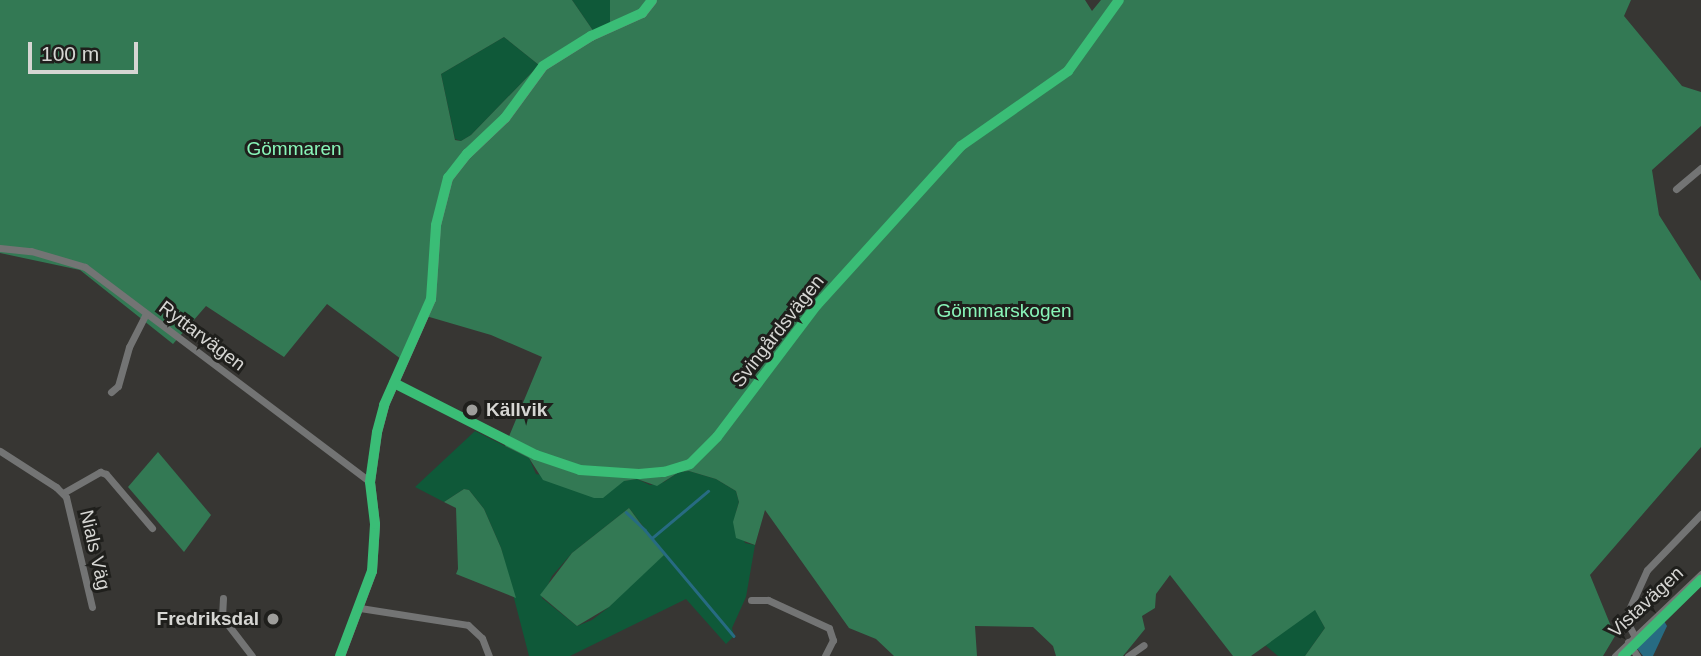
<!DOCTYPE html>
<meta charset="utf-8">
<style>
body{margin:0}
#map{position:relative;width:1701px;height:656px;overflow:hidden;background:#373633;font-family:Helvetica,sans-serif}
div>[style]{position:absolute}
.green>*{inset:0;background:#0f5939}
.forest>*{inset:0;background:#337954}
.water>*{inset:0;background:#276b82}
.stream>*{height:2.5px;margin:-1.25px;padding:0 1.25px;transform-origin:1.25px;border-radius:1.25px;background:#276b82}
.minor>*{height:7px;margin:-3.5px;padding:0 3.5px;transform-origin:3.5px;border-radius:3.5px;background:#737474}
.tertiary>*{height:9px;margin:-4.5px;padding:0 4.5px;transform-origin:4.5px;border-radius:4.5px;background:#737474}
.cycleway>*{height:10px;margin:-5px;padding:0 5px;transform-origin:5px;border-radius:5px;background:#3abd76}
.dots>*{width:19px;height:19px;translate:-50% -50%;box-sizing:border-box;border:4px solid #1f1f1c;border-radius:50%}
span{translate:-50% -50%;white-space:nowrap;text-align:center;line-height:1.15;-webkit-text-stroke:6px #1f1f1c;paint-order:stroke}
.park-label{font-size:19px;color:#89f6b9}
.street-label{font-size:19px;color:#d6d6d3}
.poi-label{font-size:19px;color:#d6d6d3;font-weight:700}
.left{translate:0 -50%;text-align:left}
.right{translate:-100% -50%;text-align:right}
.scale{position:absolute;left:28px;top:42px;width:110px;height:32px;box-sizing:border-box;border:4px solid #d6d6d3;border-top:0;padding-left:9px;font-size:21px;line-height:24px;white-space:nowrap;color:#d6d6d3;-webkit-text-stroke:5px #1f1f1c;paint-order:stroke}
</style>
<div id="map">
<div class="green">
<i style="clip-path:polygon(572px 0,610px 0,610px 25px,594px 32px)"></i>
<i style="clip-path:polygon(504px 37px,539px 65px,471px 135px,461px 141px,455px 139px,441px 74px)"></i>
<i style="clip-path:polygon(evenodd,475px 431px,529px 458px,536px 474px,615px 487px,623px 481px,637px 479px,650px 485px,664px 482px,679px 472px,689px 471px,716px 479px,736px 491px,739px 502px,736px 512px,745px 543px,755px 545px,746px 597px,732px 628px,734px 636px,726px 644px,686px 599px,570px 656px,529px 656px,501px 548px,484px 509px,469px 490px,464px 489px,444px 502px,415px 487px,475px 431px,629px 508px,660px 548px,609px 607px,592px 620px,577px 626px,542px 598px,552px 576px,572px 553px,629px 508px)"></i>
<i style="clip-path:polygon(1315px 609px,1325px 628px,1305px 656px,1278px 656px,1265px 645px)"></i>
</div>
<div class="forest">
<i style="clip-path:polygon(evenodd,0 0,572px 0,594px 32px,610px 25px,610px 0,1085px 0,1092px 11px,1101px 0,1631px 0,1624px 16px,1682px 86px,1701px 92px,1701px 126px,1652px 170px,1659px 215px,1701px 281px,1701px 447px,1590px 575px,1615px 636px,1603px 656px,1305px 656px,1325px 628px,1315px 610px,1251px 656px,1233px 656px,1170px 575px,1156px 594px,1155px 608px,1142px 616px,1145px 629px,1123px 656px,1056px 656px,1053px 646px,1033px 627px,975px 626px,977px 656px,894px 656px,876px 639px,849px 628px,765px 510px,755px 545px,736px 538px,733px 522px,739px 502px,736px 491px,716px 479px,689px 471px,679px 472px,657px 486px,637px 479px,624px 481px,603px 498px,594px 498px,543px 480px,529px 458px,505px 446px,542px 357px,491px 335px,426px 316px,405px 362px,327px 304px,284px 357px,206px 306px,173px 344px,80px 270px,0 253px,0 0,504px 37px,539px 65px,471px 135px,461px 141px,455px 140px,441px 74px,504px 37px)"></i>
<i style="clip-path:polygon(158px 452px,211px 515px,184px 552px,128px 487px)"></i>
<i style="clip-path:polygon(464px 489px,469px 490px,484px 509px,501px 548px,516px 598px,456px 574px,458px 569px,456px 508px,444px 502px)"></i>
<i style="clip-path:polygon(629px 508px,664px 555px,609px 607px,577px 626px,540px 595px,572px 553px)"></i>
</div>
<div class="water">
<i style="clip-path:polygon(1664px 621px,1667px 626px,1653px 656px,1643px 656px,1636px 647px)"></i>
</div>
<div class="stream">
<i style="left:626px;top:512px;width:26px;rotate:43deg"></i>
<i style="left:645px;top:530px;width:138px;rotate:50deg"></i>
<i style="left:652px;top:538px;width:73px;rotate:-40deg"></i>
</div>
<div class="minor">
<i style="left:1676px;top:189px;width:33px;rotate:-40deg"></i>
<i style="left:0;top:248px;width:31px;rotate:6deg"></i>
<i style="left:31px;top:251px;width:56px;rotate:16.5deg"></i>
<i style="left:85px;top:267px;width:357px;rotate:37deg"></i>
<i style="left:111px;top:392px;width:9px;rotate:-41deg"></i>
<i style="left:118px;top:386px;width:41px;rotate:-74.2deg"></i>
<i style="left:129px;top:347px;width:37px;rotate:-63deg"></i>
<i style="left:0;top:451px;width:67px;rotate:32.7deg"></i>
<i style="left:56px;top:487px;width:14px;rotate:45deg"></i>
<i style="left:66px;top:497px;width:113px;rotate:76.7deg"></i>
<i style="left:63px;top:493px;width:43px;rotate:-29.6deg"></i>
<i style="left:100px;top:472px;width:6px;rotate:18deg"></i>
<i style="left:106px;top:474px;width:71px;rotate:49.6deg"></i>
<i style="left:223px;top:598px;width:19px;rotate:93deg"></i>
<i style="left:222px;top:617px;width:49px;rotate:52.4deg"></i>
<i style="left:751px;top:600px;width:17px"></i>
<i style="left:768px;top:600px;width:67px;rotate:24.7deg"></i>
<i style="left:829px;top:628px;width:13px;rotate:72deg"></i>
<i style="left:833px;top:640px;width:18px;rotate:117deg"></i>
<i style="left:360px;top:608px;width:109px;rotate:8.9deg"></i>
<i style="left:468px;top:625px;width:19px;rotate:43deg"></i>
<i style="left:482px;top:638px;width:19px;rotate:69deg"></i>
<i style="left:1635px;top:637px;width:17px;rotate:-118deg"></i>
<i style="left:1627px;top:622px;width:8px;rotate:-90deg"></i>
<i style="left:1627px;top:614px;width:48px;rotate:-65.6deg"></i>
<i style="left:1647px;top:570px;width:78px;rotate:-46deg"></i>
<i style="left:1628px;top:642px;width:17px;rotate:57deg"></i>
<i style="left:1128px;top:656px;width:19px;rotate:-35deg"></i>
<i style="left:1615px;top:656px;width:119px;rotate:-43.6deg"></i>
</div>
<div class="tertiary">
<i style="left:340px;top:656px;width:91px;rotate:-69.4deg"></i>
<i style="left:372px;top:571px;width:47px;rotate:-86.3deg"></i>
<i style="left:375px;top:524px;width:42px;rotate:-96.8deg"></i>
<i style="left:370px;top:482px;width:50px;rotate:-82deg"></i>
<i style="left:377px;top:432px;width:28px;rotate:-75deg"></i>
<i style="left:384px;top:405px;width:116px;rotate:-66.1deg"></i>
<i style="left:431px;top:299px;width:74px;rotate:-86.1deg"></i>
<i style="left:436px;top:225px;width:49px;rotate:-75.7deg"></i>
<i style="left:448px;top:178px;width:31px;rotate:-52deg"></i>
<i style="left:467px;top:154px;width:52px;rotate:-43.5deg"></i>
<i style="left:505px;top:118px;width:64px;rotate:-53.8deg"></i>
<i style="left:543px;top:66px;width:57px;rotate:-32deg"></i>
<i style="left:591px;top:36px;width:56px;rotate:-24.3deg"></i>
<i style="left:642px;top:13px;width:16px;rotate:-52deg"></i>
</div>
<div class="cycleway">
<i style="left:394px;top:383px;width:159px;rotate:26.9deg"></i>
<i style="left:536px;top:455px;width:46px;rotate:18.8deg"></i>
<i style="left:580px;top:470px;width:59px;rotate:3.9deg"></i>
<i style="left:639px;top:474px;width:25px;rotate:-5deg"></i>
<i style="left:664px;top:472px;width:27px;rotate:-17deg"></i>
<i style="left:690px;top:464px;width:38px;rotate:-45deg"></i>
<i style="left:717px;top:437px;width:166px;rotate:-52.9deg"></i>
<i style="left:817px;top:305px;width:215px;rotate:-47.8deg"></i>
<i style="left:961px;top:146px;width:131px;rotate:-35deg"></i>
<i style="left:1068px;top:71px;width:87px;rotate:-54.3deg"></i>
<i style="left:340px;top:656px;width:91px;rotate:-69.4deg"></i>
<i style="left:372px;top:571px;width:47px;rotate:-86.3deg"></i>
<i style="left:375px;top:524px;width:42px;rotate:-96.8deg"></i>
<i style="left:370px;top:482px;width:50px;rotate:-82deg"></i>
<i style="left:377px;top:432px;width:28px;rotate:-75deg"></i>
<i style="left:384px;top:405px;width:116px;rotate:-66.1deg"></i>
<i style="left:431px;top:299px;width:74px;rotate:-86.1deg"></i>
<i style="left:436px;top:225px;width:49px;rotate:-75.7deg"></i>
<i style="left:448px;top:178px;width:31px;rotate:-52deg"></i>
<i style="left:467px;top:154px;width:52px;rotate:-43.5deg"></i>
<i style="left:505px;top:118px;width:64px;rotate:-53.8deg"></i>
<i style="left:543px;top:66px;width:57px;rotate:-32deg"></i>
<i style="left:591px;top:36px;width:56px;rotate:-24.3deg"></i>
<i style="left:642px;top:13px;width:16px;rotate:-52deg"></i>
<i style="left:1623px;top:656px;width:109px;rotate:-44.3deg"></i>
</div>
<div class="dots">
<i style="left:472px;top:410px;background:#9e9e9b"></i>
<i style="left:273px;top:619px;background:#9e9e9b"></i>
</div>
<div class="park-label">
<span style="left:294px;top:149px">Gömmaren</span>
<span style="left:1004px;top:311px">Gömmarskogen</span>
</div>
<div class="street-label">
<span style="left:778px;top:331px;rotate:-52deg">Svingårdsvägen</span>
<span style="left:202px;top:336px;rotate:37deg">Ryttarvägen</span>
<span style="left:95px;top:550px;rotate:77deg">Nials Väg</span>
<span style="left:1646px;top:602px;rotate:-43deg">Vistavägen</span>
</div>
<div class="poi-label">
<span class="left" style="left:486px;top:410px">Källvik</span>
<span class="right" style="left:259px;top:619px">Fredriksdal</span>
</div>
<div class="scale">100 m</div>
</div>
